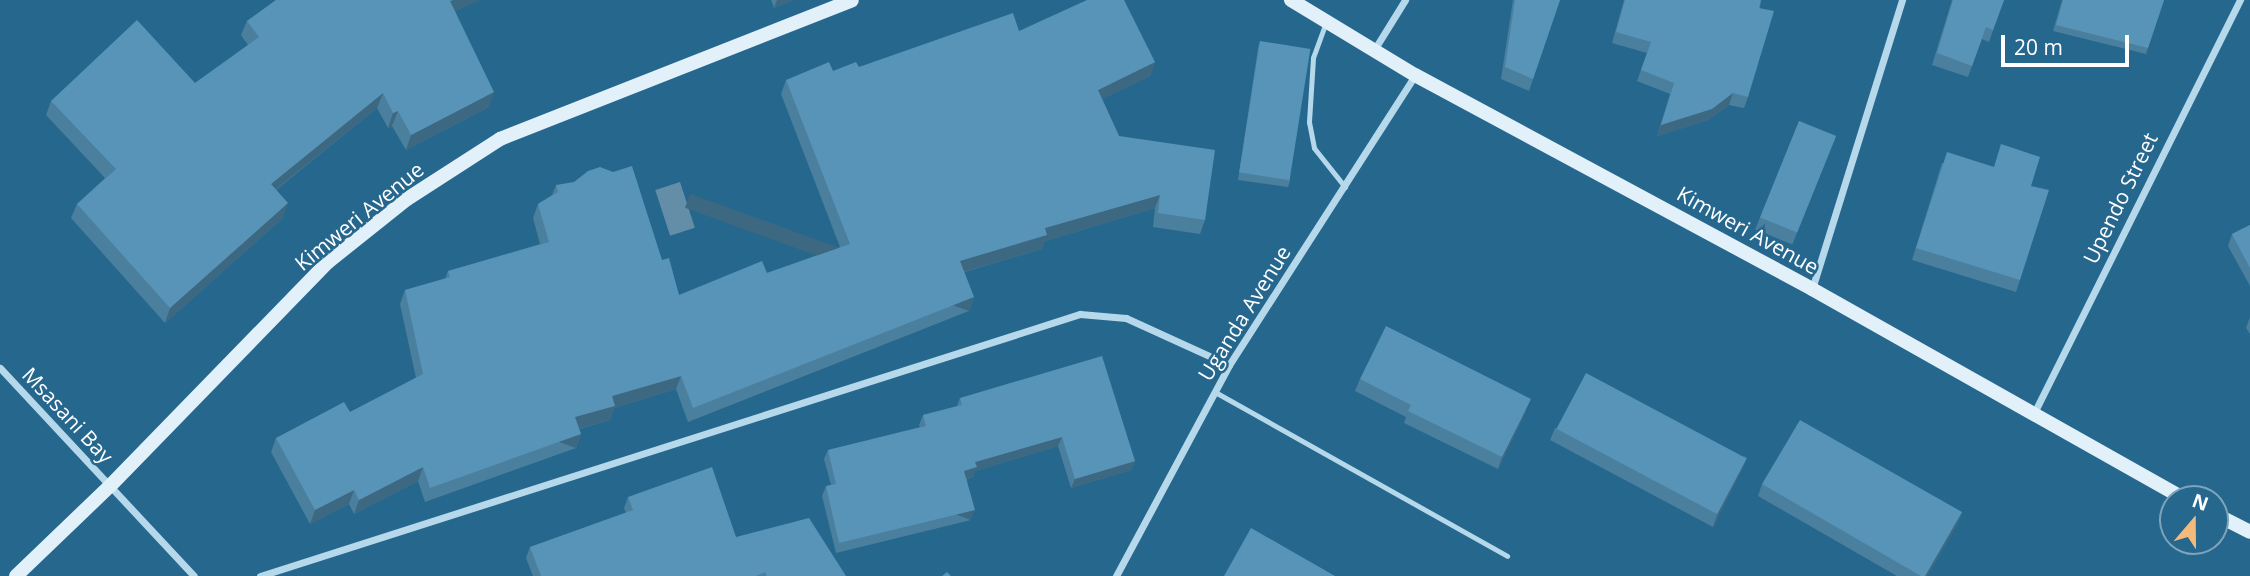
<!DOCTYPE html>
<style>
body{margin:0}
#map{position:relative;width:2250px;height:576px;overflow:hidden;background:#26678e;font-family:"Open Sans",sans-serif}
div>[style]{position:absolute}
.water>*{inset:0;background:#648ea8;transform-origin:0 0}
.lane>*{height:5px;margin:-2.5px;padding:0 2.5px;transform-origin:2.5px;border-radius:2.5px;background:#b6d8eb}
.street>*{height:7px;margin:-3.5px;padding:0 3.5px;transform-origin:3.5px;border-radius:3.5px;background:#b6d8eb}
.secondary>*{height:14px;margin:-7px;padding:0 7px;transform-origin:7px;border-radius:7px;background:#e1f0f9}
.wall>*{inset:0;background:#4b7f9e;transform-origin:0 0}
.shaded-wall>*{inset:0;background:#3d6881;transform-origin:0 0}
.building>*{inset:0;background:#5794b8;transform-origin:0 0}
span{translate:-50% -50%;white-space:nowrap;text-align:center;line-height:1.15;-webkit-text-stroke:5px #26678e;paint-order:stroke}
.street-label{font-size:21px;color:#fff}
.north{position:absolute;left:2159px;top:485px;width:70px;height:70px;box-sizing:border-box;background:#26678e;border:2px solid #7da4bb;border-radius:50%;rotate:20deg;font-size:19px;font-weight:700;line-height:28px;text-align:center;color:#fff}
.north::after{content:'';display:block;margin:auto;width:24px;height:32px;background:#f4ba7b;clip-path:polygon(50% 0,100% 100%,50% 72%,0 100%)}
.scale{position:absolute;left:2001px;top:35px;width:128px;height:32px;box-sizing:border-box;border:4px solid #fff;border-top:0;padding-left:9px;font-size:21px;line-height:24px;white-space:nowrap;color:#fff;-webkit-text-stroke:5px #26678e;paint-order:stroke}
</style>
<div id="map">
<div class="water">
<i style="left:680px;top:182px;width:48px;height:26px;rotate:72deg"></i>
</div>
<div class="lane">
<i style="left:1326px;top:22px;width:38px;rotate:110deg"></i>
<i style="left:1313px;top:58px;width:64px;rotate:93.6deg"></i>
<i style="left:1309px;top:122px;width:26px;rotate:79deg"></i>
<i style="left:1314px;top:148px;width:50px;rotate:51.5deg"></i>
<i style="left:1215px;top:392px;width:335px;rotate:29.3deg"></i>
</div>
<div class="street">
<i style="left:1374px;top:50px;width:59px;rotate:-58.2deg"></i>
<i style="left:1812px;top:289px;width:303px;rotate:-72.7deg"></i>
<i style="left:0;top:368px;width:284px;rotate:47deg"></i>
<i style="left:2034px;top:413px;width:462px;rotate:-63.5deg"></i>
<i style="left:260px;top:576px;width:861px;rotate:-17.72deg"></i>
<i style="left:1080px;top:314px;width:46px;rotate:5deg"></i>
<i style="left:1126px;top:318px;width:113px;rotate:24.5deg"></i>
<i style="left:1116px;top:576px;width:239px;rotate:-61.8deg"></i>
<i style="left:1229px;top:365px;width:345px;rotate:-57.3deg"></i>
</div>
<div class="secondary">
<i style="left:1291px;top:0;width:145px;rotate:31.2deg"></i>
<i style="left:1415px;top:75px;width:451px;rotate:28.3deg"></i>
<i style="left:1812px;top:289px;width:427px;rotate:29.4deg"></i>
<i style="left:2215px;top:514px;width:39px;rotate:27deg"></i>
<i style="left:16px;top:576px;width:130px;rotate:-43.8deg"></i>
<i style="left:110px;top:486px;width:313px;rotate:-45.8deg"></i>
<i style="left:328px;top:262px;width:101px;rotate:-38.6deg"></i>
<i style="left:407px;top:199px;width:111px;rotate:-32.8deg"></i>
<i style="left:500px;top:139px;width:378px;rotate:-21.5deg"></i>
</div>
<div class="wall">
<i style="clip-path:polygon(276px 0,479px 0,455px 11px,489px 107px,406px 150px,392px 126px,388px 128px,377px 108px,276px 190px,283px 218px,165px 323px,71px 218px,77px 204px,105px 178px,46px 115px,51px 101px,195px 83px,248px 45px,241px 35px,247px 21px)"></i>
<i style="clip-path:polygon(771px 0,793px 0,774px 8px)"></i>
<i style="clip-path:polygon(1513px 0,1560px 0,1529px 91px,1501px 79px)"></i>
<i style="clip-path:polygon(1624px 0,1761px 0,1748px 97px,1744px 108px,1729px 105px,1708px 120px,1657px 136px,1670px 94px,1637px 81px,1647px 53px,1612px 43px)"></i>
<i style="clip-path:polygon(1952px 0,2004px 0,1989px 42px,1982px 39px,1968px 77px,1932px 65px)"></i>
<i style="clip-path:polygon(2062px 0,2164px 0,2146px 54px,2053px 31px)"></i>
<i style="clip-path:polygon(1019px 31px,1155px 62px,1150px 76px,1102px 99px,1119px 136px,1205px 220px,1200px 234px,1153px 227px,1155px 208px,1045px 241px,1042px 249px,964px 272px,974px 297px,969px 311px,688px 422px,676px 389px,614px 408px,610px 420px,579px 429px,581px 434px,576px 448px,425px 502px,418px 481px,354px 514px,349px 504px,310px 524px,271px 452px,276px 438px,350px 412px,416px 378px,400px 304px,405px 290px,445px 279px,448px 271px,540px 244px,533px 218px,538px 204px,552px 195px,556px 185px,662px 260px,679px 295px,767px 273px,840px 247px,781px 94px,786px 80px,833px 71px,859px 67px)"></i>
<i style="clip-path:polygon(1260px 41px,1290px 181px,1288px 187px,1238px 180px,1258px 48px)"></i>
<i style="left:1799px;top:121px;width:40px;height:117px;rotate:22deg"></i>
<i style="clip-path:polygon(1942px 163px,2031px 186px,2020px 280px,2016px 292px,1912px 260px)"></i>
<i style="clip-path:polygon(2250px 225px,2250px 286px,2228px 246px,2232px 234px)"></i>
<i style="clip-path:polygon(2250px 317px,2250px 334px,2246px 328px)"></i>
<i style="clip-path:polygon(1360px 379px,1526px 411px,1498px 469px,1404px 423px,1406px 417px,1355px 391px)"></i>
<i style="clip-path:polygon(960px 398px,1135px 461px,1131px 470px,1071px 488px,1058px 446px,975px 471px,973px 477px,967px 479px,971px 520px,836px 553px,822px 496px,826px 486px,831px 485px,824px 459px,828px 450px,920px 427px,919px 425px,923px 415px,957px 406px)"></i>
<i style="clip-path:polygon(1555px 428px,1747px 457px,1742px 469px,1713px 527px,1550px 440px)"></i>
<i style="clip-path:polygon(1762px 484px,1962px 512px,1958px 523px,1927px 576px,1897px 576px,1758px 496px)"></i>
<i style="clip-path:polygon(628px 497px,736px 537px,846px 576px,533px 576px,526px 558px,530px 547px,626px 513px,624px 508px)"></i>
</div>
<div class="shaded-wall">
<i style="clip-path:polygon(453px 0,479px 0,445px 16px,450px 1px)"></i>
<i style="clip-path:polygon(777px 0,793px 0,774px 8px)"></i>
<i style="clip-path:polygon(1155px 62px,1150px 76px,1093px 104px,1098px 90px)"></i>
<i style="clip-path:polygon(494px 92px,489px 107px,406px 150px,411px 135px)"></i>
<i style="clip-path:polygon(383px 93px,377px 108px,265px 198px,271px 184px)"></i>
<i style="clip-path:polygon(1733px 93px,1729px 105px,1708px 120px,1657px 136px,1661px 125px)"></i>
<i style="clip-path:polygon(398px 111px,392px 126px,388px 128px,393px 113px)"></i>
<i style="clip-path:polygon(1160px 195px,1155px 208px,1045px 241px,1042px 249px,955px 274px,960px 261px,1045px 228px)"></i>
<i style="clip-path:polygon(288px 203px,283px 218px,165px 323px,170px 308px)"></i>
<i style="left:974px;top:297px;width:15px;height:302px;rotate:110deg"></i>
<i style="clip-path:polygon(681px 376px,676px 389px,614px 408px,610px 420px,570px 431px,575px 417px,612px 396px)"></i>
<i style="clip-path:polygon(1531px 399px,1526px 411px,1498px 469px,1502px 457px)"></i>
<i style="left:581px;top:434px;width:15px;height:160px;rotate:110deg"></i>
<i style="clip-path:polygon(1062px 437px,1058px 446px,975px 471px,973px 477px,961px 480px,964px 471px,975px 462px)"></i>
<i style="clip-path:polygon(1747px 457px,1742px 469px,1713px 527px,1717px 515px)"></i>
<i style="clip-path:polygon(1135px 461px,1131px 470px,1071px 488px,1075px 479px)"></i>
<i style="clip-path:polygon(423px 467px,418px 481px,354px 514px,359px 500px)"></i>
<i style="clip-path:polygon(354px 490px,349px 504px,310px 524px,315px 510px)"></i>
<i style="left:975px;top:510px;width:11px;height:140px;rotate:112deg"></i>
<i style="clip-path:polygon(1962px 512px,1958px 523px,1927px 576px,1925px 576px)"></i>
</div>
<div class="building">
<i style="clip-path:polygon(276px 0,453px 0,450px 1px,494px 92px,411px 135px,398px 111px,393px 113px,383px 93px,271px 184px,288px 203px,170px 308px,77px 204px,116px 169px,51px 101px,137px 20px,195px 83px,259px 37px,247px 21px)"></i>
<i style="clip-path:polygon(1087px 0,1124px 0,1155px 62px,1098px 90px,1119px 136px,1215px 150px,1205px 220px,1158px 213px,1160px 195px,1045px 228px,1047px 235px,960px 261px,974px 297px,693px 408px,681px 376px,612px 396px,615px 406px,575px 417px,581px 434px,430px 488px,423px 467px,359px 500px,354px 490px,315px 510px,276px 438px,344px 402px,350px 412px,423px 374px,405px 290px,450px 277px,448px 271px,549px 242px,538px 204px,558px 192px,556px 185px,574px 182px,588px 171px,600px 167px,613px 172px,632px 166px,662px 260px,669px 258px,679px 295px,762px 261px,767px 273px,850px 244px,786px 80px,829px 62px,833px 71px,856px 62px,859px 67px,1013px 13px,1019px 31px)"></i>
<i style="clip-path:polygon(1515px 0,1560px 0,1533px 79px,1505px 67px)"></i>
<i style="clip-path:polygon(1625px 0,1761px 0,1759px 8px,1774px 11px,1748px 97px,1733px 93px,1712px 109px,1661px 125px,1674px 83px,1641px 70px,1651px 42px,1616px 32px)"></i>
<i style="clip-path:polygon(1953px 0,2004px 0,1993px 30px,1986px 27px,1972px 66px,1937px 53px)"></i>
<i style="clip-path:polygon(2063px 0,2164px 0,2148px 48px,2056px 25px)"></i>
<i style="left:1260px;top:41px;width:51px;height:133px;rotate:9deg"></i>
<i style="left:1799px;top:121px;width:40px;height:104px;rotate:22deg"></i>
<i style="clip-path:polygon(2001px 144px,2040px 157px,2031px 186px,2049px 190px,2020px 280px,1916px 248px,1947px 152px,1994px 167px)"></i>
<i style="clip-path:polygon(2250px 225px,2250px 268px,2232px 234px)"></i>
<i style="clip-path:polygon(1386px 326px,1531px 399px,1502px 457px,1408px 411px,1411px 405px,1360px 379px)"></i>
<i style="clip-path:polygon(1102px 356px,1135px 461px,1075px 479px,1062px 437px,975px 462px,977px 467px,964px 471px,975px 510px,839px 543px,826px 486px,836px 484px,828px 450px,926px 426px,923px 415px,962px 405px,960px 398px)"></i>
<i style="left:1586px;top:373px;width:182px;height:63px;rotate:28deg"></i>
<i style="clip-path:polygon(1800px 420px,1962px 512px,1925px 576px,1921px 576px,1762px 484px)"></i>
<i style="clip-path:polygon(712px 467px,736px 537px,809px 518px,846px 576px,767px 576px,765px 572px,756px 576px,541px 576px,530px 547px,633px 510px,628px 497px)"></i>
<i style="clip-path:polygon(1251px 528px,1335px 576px,1224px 576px)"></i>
<i style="clip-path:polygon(947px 572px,951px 576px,942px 576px)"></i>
</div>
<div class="street-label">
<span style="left:2120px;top:198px;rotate:-64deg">Upendo Street</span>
<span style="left:359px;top:216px;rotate:-39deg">Kimweri Avenue</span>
<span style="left:1748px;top:230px;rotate:29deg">Kimweri Avenue</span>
<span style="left:1244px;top:313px;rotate:-58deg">Uganda Avenue</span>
<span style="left:68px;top:415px;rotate:47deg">Msasani Bay</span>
</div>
<div class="north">N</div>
<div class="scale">20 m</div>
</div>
